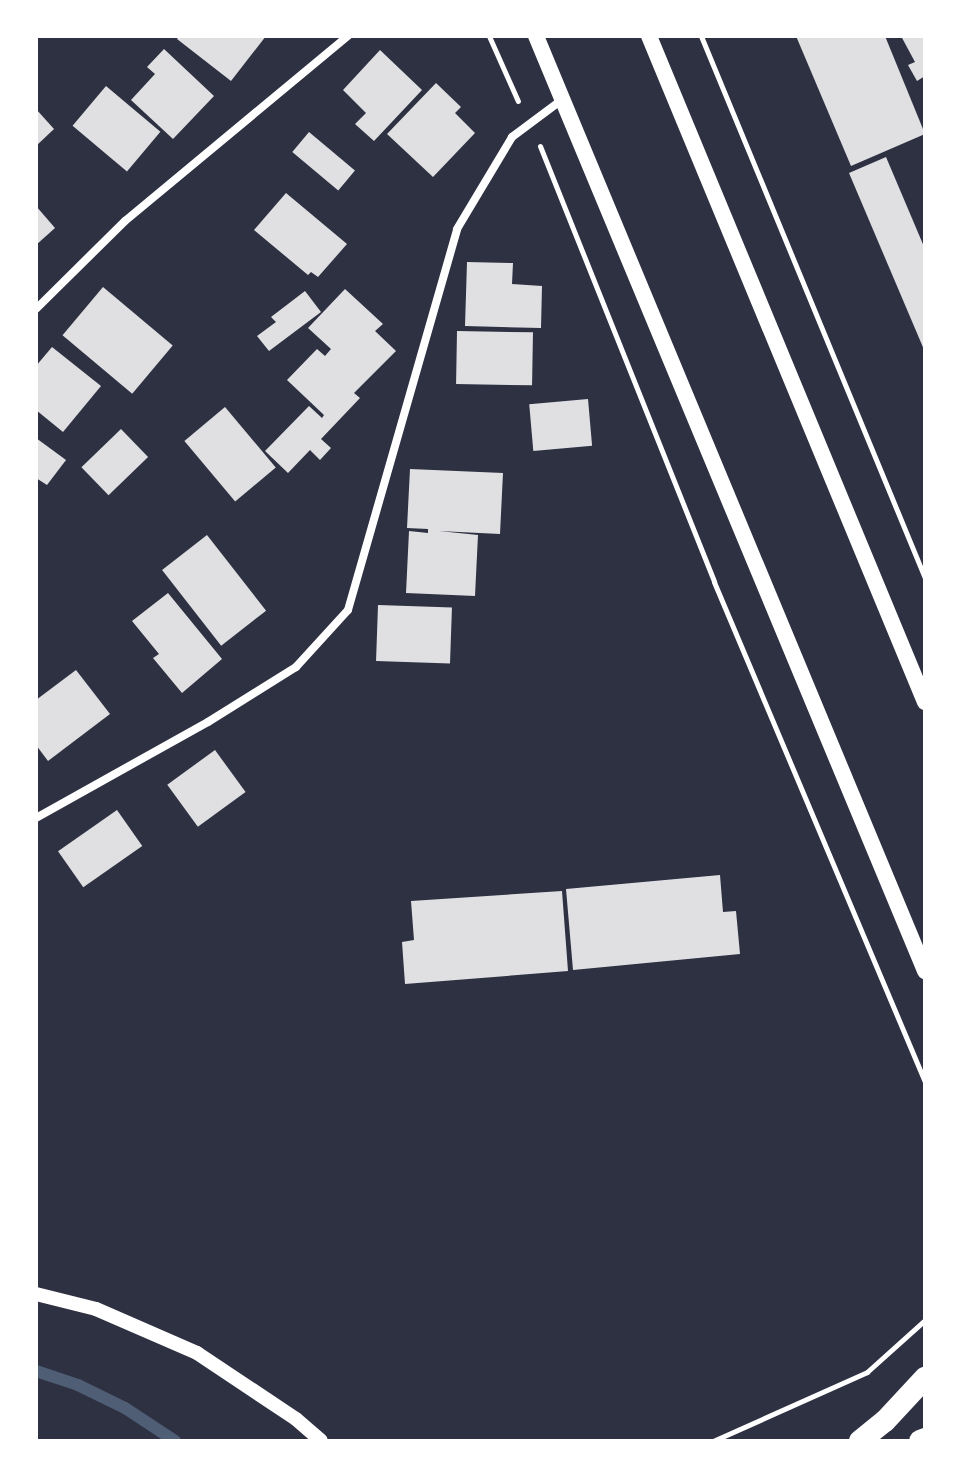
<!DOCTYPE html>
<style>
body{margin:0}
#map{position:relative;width:961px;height:1477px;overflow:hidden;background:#2d3142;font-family:Raleway,sans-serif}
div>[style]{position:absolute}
.stream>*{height:12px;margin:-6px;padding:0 6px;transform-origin:6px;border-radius:6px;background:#4f5d75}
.building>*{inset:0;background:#e0e0e3;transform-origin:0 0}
.path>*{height:5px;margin:-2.5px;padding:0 2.5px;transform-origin:2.5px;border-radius:2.5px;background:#fff}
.minor>*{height:8px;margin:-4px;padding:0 4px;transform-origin:4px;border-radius:4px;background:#fff}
.tertiary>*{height:14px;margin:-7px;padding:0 7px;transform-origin:7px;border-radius:7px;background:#fff}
.secondary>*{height:16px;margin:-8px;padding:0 8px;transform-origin:8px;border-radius:8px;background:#fff}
.trunk>*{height:22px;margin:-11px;padding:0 11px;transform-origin:11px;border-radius:11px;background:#fff}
span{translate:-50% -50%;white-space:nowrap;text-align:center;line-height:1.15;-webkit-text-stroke:6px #fff;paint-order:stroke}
.frame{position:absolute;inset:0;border:38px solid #fff;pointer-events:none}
</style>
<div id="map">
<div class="stream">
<i style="left:36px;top:1371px;width:44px;rotate:18.4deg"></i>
<i style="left:78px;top:1385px;width:52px;rotate:26.1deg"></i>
<i style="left:125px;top:1408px;width:60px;rotate:33.4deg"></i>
</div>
<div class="building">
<i style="clip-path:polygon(179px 36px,266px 36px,231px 81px,177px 39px)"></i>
<i style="clip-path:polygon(796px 36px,885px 36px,925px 134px,851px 166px)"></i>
<i style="clip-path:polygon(901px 36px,925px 36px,925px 76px,917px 81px,908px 65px,915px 62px)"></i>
<i style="clip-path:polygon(164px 49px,214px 96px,173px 139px,131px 100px,155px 74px,147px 67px)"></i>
<i style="clip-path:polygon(380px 50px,422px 90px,374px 141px,355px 124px,366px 113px,343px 90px)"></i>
<i style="clip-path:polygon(436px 83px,461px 107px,455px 113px,475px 133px,433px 177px,387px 134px)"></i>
<i style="left:106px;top:86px;width:71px;height:52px;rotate:40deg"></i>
<i style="clip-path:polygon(36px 109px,54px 129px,36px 146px)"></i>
<i style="left:309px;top:132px;width:60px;height:26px;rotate:40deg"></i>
<i style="clip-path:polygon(886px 157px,925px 249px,925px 352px,849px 173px)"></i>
<i style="clip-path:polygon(286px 193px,347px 244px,318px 277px,311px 272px,308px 275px,254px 230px)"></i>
<i style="clip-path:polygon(36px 206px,55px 228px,36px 245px)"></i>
<i style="clip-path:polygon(467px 262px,513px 263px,512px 284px,542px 286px,541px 328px,465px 326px)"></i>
<i style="left:103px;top:287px;width:91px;height:63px;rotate:40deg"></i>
<i style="clip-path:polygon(345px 289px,383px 324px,375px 331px,396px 351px,354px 393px,360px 398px,321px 439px,331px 448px,320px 460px,310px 450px,288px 473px,265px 451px,309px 406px,322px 418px,324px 415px,287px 380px,317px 349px,325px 356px,331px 349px,308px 328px)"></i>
<i style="clip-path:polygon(305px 291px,321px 312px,269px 351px,257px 336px,276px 322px,271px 317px)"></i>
<i style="left:457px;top:331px;width:76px;height:53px;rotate:1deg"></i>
<i style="clip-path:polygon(52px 347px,101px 386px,63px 432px,36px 410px,36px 366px)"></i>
<i style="left:588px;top:399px;width:47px;height:59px;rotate:85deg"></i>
<i style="left:225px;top:407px;width:79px;height:53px;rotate:50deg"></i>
<i style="left:121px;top:429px;width:39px;height:55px;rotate:46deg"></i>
<i style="clip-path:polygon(36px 438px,66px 460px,47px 485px,36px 478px)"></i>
<i style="clip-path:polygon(410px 469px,503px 473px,500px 534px,439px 531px,478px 535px,475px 596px,406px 593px,409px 531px,428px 533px,428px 529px,407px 528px)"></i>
<i style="left:207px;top:535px;width:96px;height:57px;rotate:52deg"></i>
<i style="clip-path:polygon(168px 593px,222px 659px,182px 693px,153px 658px,159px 654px,132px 621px)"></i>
<i style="left:378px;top:605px;width:74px;height:56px;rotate:2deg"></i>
<i style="clip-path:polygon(76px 670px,110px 714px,48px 761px,36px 745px,36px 700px)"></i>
<i style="left:215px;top:750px;width:52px;height:59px;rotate:54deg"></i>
<i style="left:117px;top:810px;width:44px;height:72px;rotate:55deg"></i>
<i style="clip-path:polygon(720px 875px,723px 912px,736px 911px,740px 954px,573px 970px,566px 889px)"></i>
<i style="clip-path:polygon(562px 891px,568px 971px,405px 984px,402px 942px,414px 940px,411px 901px)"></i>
</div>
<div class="path">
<i style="left:489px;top:36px;width:71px;rotate:66deg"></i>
<i style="left:701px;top:36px;width:586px;rotate:67.55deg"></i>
<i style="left:540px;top:146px;width:469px;rotate:68.2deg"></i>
<i style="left:714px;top:582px;width:543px;rotate:67.12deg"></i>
<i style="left:713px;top:1441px;width:169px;rotate:-24.1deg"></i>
<i style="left:867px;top:1372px;width:78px;rotate:-41.9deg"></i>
</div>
<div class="minor">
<i style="left:36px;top:309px;width:125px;rotate:-44.7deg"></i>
<i style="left:125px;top:221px;width:290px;rotate:-39.7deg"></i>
<i style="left:36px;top:818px;width:197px;rotate:-29.2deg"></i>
<i style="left:208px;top:722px;width:104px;rotate:-32deg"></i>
<i style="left:296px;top:667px;width:77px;rotate:-47.6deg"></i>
<i style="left:348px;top:610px;width:396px;rotate:-74deg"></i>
<i style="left:457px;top:229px;width:107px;rotate:-59.1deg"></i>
<i style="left:512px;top:137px;width:64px;rotate:-36.7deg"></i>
</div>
<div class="tertiary">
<i style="left:36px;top:1294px;width:62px;rotate:14deg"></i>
<i style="left:96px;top:1309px;width:110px;rotate:23.5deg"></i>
<i style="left:197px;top:1353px;width:119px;rotate:33.7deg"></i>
<i style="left:296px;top:1419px;width:33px;rotate:41deg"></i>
</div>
<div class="secondary">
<i style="left:536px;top:36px;width:1013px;rotate:67.41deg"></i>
<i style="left:649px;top:36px;width:721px;rotate:67.49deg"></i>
</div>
<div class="trunk">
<i style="left:860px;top:1441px;width:32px;rotate:-39deg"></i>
<i style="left:885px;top:1421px;width:59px;rotate:-47.1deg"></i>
<i style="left:920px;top:1441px;width:5px;rotate:-22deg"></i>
</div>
<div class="frame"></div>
</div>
